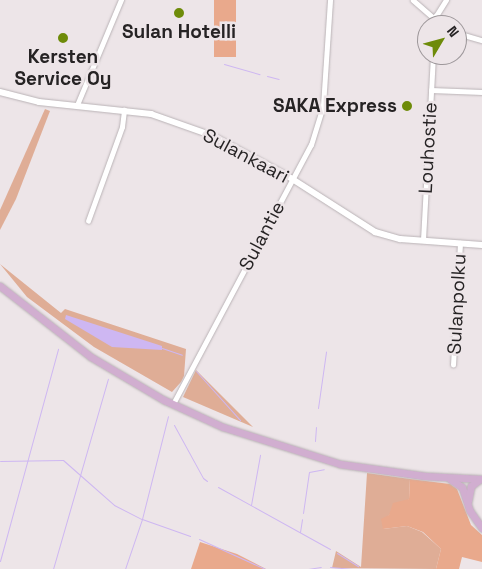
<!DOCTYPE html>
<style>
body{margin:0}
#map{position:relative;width:482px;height:569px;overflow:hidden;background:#ede5e8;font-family:"Space Grotesk",sans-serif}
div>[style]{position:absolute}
.green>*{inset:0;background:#dfad96}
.forest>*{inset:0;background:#e9a98c;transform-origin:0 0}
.water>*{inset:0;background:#ceb7f2}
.stream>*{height:1px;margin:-0.5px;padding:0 0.5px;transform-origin:0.5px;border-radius:0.5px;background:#ceb7f2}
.roads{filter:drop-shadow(0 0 1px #bab3b6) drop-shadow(0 0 1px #bab3b6)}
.street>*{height:4.5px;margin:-2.25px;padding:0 2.25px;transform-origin:2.25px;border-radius:2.25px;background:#fff}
.secondary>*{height:6px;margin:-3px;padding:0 3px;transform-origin:3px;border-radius:3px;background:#fff}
.primary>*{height:7px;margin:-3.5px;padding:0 3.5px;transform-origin:3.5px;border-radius:3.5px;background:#d1aed0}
.dots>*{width:14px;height:14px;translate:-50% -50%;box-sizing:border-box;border:2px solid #ede5e8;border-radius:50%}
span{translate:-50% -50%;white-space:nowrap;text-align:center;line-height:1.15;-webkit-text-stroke:5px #ede5e8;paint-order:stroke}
.poi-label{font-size:19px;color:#262324;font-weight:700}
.right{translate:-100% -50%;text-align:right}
.street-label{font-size:19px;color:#262324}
.north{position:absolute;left:417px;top:15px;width:50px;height:50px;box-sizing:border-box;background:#ede5e8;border:1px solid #9d979a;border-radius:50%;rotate:53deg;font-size:14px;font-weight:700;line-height:20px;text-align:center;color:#262324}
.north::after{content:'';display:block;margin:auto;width:18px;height:22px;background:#6e8b09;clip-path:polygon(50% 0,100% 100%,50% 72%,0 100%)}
</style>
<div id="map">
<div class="green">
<i style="clip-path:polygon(45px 109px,50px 111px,16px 199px,0 230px,0 210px)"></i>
<i style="clip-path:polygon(0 264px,61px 313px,65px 309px,186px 349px,184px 376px,181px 382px,172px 392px,94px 347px,27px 297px)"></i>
<i style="clip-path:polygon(196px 370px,253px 427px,183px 397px)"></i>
<i style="clip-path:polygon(367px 473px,410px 479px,409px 499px,389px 515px,383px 529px,407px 526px,422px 532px,441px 549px,436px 569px,332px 568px,336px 551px,361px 567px)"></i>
</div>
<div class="forest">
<i style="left:214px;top:0;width:22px;height:57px"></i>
<i style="clip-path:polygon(410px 479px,450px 484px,457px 489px,471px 525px,482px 535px,482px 562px,462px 557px,459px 569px,436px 569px,441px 549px,423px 532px,407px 526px,383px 529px,381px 519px,389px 515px,393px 503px,409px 499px)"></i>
<i style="clip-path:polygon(200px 542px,237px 554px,266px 569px,191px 569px)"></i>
</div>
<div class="water">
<i style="clip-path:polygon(66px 315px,162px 346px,162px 350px,112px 347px,65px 319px)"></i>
</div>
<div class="stream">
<i style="left:224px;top:64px;width:37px;rotate:16deg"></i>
<i style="left:267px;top:76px;width:12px;rotate:14deg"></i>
<i style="left:162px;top:348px;width:21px;rotate:19deg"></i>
<i style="left:196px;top:371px;width:66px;rotate:48.1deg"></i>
<i style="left:318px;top:408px;width:57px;rotate:-81.9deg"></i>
<i style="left:174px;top:425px;width:60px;rotate:61.3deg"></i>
<i style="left:203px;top:478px;width:5px;rotate:37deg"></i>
<i style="left:315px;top:441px;width:14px;rotate:-86deg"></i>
<i style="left:0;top:461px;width:63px;rotate:-0.9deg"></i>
<i style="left:63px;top:460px;width:68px;rotate:41.4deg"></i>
<i style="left:114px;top:505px;width:31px;rotate:27deg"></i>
<i style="left:142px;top:519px;width:51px;rotate:19.5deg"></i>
<i style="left:218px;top:487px;width:128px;rotate:29deg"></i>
<i style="left:251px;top:505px;width:51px;rotate:-79.8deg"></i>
<i style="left:303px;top:513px;width:41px;rotate:-81.7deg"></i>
<i style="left:309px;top:472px;width:15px;rotate:-11deg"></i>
<i style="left:300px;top:532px;width:13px;rotate:-81deg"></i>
<i style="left:199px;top:539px;width:72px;rotate:24.4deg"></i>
<i style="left:337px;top:553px;width:25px;rotate:32deg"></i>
<i style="left:0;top:561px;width:220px;rotate:-74.7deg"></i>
<i style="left:330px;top:567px;width:23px;rotate:5deg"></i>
<i style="left:53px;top:569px;width:198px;rotate:-73.9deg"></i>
<i style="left:125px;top:569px;width:53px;rotate:-71.2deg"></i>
<i style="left:142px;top:519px;width:106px;rotate:-75.8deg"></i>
<i style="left:308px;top:569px;width:13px;rotate:-9deg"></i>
</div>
<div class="roads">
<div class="street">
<i style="left:413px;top:0;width:38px;rotate:41deg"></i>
<i style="left:435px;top:25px;width:9px;rotate:-84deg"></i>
<i style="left:436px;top:16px;width:19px;rotate:-58deg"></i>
<i style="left:457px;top:33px;width:26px;rotate:16deg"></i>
<i style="left:431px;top:90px;width:51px;rotate:2.2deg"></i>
<i style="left:77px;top:105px;width:114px;rotate:-67.3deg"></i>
<i style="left:88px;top:221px;width:100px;rotate:-70.1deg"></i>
<i style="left:122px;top:127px;width:17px;rotate:-83deg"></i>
<i style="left:423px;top:240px;width:185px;rotate:-86.9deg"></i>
<i style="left:453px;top:365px;width:122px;rotate:-86.7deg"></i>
<i style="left:173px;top:404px;width:293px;rotate:-62deg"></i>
<i style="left:311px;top:145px;width:41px;rotate:-72.9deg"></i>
<i style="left:323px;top:106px;width:106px;rotate:-86.2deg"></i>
</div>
<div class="secondary">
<i style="left:0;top:92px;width:40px;rotate:14.4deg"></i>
<i style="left:39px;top:102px;width:113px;rotate:6.1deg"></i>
<i style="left:151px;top:114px;width:66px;rotate:19.5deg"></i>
<i style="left:213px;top:136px;width:83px;rotate:28.1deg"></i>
<i style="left:286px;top:175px;width:106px;rotate:32.6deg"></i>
<i style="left:375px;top:232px;width:26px;rotate:16deg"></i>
<i style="left:400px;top:239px;width:82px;rotate:4.2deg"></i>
</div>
<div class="primary">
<i style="left:0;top:286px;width:115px;rotate:38deg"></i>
<i style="left:91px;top:357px;width:85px;rotate:30.5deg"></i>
<i style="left:164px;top:400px;width:65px;rotate:24.6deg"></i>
<i style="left:223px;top:427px;width:123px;rotate:17.5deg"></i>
<i style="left:340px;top:464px;width:86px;rotate:8deg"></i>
<i style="left:425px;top:476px;width:57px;rotate:3deg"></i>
<i style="left:450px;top:479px;width:14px;rotate:34deg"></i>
<i style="left:462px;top:487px;width:25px;rotate:72deg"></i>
<i style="left:470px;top:511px;width:21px;rotate:55deg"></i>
<i style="left:468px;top:501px;width:15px;rotate:-79deg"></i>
<i style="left:471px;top:486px;width:11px;rotate:-38deg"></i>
</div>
</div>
<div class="dots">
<i style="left:179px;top:13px;background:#6e8b09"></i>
<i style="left:63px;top:38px;background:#6e8b09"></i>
<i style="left:407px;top:106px;background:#6e8b09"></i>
</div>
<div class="poi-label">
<span style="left:179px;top:32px">Sulan Hotelli</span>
<span style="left:63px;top:68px">Kersten<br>Service Oy</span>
<span class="right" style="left:397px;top:106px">SAKA Express</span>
</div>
<div class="street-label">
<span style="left:428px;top:148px;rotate:-87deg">Louhostie</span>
<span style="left:246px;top:156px;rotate:28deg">Sulankaari</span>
<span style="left:262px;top:236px;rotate:-62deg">Sulantie</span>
<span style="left:457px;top:304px;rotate:-87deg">Sulanpolku</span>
</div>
<div class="north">N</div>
</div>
